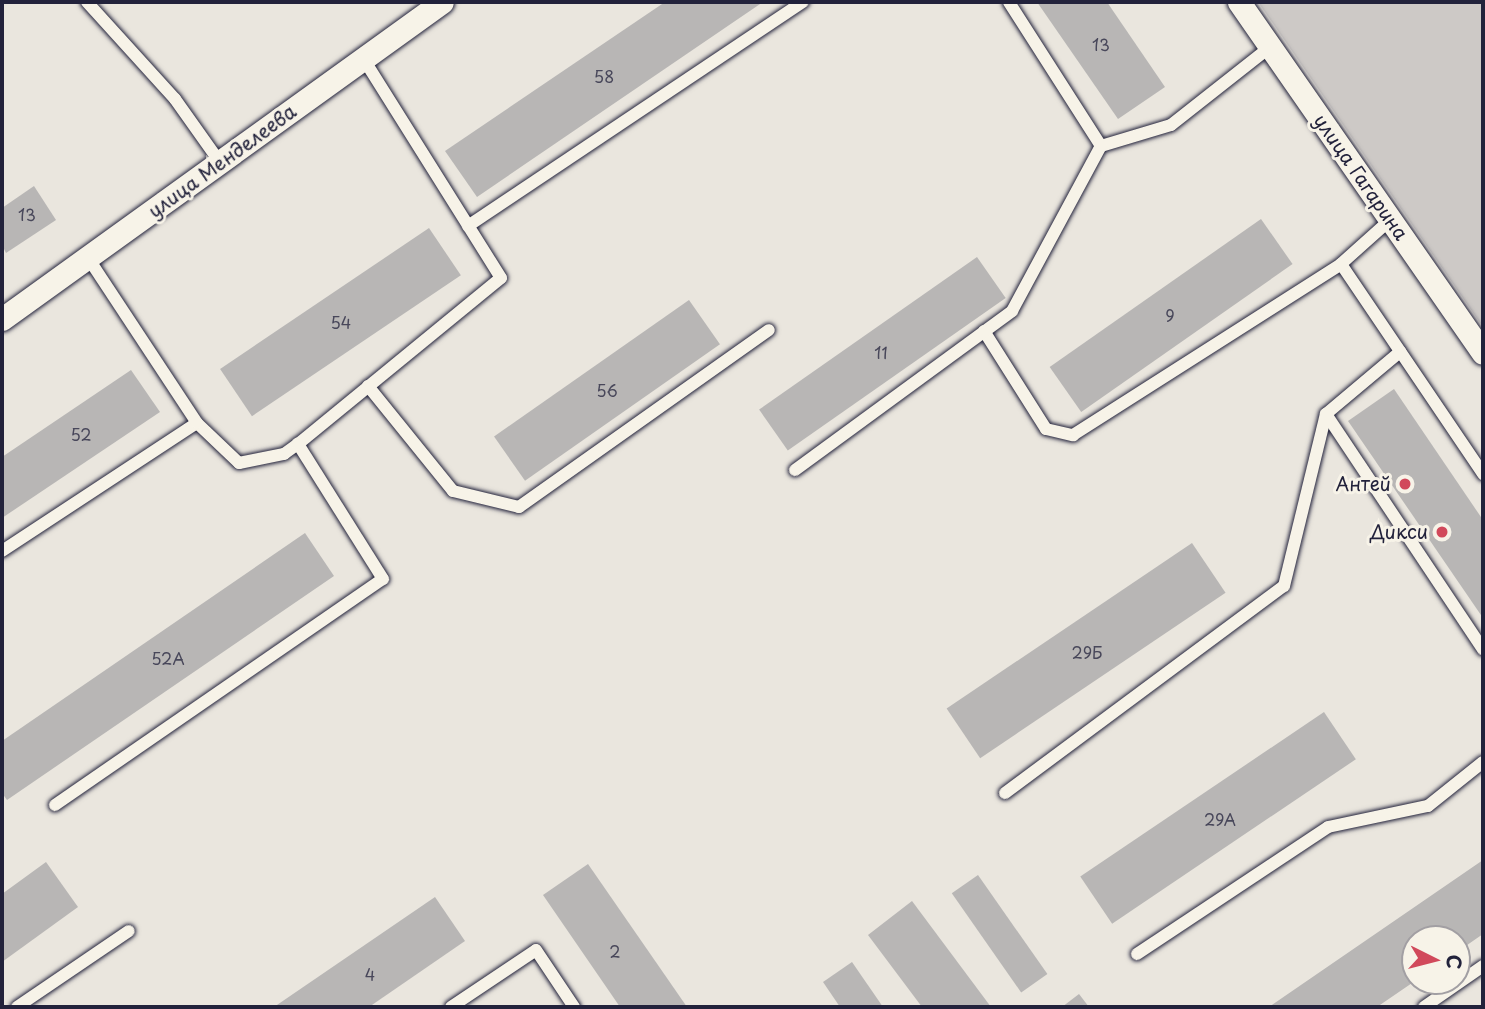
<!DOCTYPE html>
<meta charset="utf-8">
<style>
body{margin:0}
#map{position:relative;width:1485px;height:1009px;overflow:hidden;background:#eae6de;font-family:"Playpen Sans",sans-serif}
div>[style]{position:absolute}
.green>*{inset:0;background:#cdc9c6}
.building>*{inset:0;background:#b8b6b5;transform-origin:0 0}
.roads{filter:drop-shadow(0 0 2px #22223b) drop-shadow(0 0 2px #22223b)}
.lane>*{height:12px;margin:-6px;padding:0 6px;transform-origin:6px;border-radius:6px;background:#f7f3e8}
.street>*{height:23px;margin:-11.5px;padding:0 11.5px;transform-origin:11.5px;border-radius:11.5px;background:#f7f3e8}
.dots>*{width:19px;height:19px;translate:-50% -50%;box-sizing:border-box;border:4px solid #f7f3e8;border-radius:50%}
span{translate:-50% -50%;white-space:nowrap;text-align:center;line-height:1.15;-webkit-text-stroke:6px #f7f3e8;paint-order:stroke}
.number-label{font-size:16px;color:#48475a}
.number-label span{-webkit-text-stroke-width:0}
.street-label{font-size:19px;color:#22223b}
.poi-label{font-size:19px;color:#22223b}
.right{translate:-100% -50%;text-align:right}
.frame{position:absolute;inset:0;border:4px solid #22223b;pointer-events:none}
.north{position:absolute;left:1401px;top:925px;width:70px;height:70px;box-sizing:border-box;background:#f7f3e8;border:2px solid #a29fa3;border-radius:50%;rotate:96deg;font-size:19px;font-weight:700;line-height:28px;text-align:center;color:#22223b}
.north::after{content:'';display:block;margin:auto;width:24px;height:32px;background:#d1495b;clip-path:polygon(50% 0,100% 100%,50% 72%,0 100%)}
</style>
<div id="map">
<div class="green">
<i style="clip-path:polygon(1258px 2px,1483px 2px,1483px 327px)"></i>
</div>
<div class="building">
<i style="clip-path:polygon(665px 2px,763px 2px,477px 197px,445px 151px)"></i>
<i style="clip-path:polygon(1037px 2px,1107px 2px,1165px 87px,1118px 119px)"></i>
<i style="clip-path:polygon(34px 186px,56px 220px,6px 253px,2px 245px,2px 208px)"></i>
<i style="left:1261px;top:219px;width:55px;height:258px;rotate:55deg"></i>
<i style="left:429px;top:228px;width:57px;height:252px;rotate:56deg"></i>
<i style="left:977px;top:257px;width:50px;height:266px;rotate:55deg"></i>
<i style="left:689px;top:300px;width:54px;height:238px;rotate:55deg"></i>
<i style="clip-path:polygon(131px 370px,160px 412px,2px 518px,2px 457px)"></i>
<i style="clip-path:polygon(1394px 389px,1483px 520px,1483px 618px,1348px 421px)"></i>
<i style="clip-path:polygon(305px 533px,334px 576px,7px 800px,2px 793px,2px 741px)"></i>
<i style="left:1192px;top:543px;width:60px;height:296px;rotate:56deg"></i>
<i style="left:1324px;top:712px;width:57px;height:294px;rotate:56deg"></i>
<i style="clip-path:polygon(1483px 860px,1483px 934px,1457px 952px,1457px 939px,1415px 939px,1415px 981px,1377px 1007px,1269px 1007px)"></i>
<i style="clip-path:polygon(46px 862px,78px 907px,2px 962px,2px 894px)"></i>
<i style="clip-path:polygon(588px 864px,687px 1007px,620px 1007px,543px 895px)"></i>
<i style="left:978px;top:875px;width:121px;height:32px;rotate:55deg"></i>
<i style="clip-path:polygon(435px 897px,465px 941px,369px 1007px,274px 1007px)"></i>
<i style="clip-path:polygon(912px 901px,991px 1007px,922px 1007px,868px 935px)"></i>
<i style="clip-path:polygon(852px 962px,883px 1007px,840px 1007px,823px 982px)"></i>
<i style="clip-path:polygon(1079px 994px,1089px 1007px,1062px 1007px)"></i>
</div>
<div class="roads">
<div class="lane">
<i style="left:87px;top:2px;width:131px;rotate:47.8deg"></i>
<i style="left:175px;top:99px;width:76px;rotate:54.6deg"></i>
<i style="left:1101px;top:146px;width:73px;rotate:-16.7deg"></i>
<i style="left:1171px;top:125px;width:126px;rotate:-38.2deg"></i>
<i style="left:1390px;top:220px;width:66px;rotate:138.1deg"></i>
<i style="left:1341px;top:264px;width:254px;rotate:55.9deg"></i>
<i style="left:468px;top:226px;width:403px;rotate:-33.8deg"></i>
<i style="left:984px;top:331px;width:116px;rotate:57.7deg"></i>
<i style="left:1046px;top:429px;width:28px;rotate:13deg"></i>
<i style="left:1073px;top:435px;width:318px;rotate:-32.5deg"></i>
<i style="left:368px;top:386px;width:135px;rotate:51deg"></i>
<i style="left:453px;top:491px;width:68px;rotate:13.6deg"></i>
<i style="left:519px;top:507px;width:306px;rotate:-35.3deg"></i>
<i style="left:1326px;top:414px;width:283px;rotate:56.3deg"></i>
<i style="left:197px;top:423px;width:58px;rotate:43.6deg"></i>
<i style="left:239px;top:463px;width:46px;rotate:-11.3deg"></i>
<i style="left:284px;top:454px;width:17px;rotate:-36deg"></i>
<i style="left:795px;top:470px;width:269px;rotate:-36.2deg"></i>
<i style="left:1012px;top:311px;width:187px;rotate:-61.7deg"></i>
<i style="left:1101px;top:146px;width:171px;rotate:-122.6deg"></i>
<i style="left:2px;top:551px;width:233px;rotate:-33.3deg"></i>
<i style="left:197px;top:423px;width:198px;rotate:-123.4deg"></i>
<i style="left:1005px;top:793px;width:347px;rotate:-36.6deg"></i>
<i style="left:1284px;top:586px;width:177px;rotate:-76.3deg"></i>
<i style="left:1326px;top:414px;width:97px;rotate:-40deg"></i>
<i style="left:55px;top:805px;width:398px;rotate:-34.6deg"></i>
<i style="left:383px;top:579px;width:160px;rotate:-122.2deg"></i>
<i style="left:298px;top:444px;width:262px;rotate:-39.3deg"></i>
<i style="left:501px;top:278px;width:257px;rotate:-122.1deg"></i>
<i style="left:1137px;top:954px;width:229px;rotate:-33.6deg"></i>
<i style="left:1328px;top:827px;width:102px;rotate:-11.9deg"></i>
<i style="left:1428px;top:806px;width:70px;rotate:-38.7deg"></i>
<i style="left:17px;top:1007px;width:135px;rotate:-34.2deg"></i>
<i style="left:451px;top:1007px;width:102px;rotate:-33.8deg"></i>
<i style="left:536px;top:950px;width:69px;rotate:56.3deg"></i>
<i style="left:1424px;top:1007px;width:72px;rotate:-34.8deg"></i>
</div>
<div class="street">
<i style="left:1239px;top:2px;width:427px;rotate:55.2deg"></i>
<i style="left:2px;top:319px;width:542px;rotate:-35.77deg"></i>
</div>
</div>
<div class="dots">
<i style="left:1405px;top:484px;background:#d1495b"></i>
<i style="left:1442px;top:532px;background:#d1495b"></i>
</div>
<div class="number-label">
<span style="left:1101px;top:44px">13</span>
<span style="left:604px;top:76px">58</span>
<span style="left:27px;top:214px">13</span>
<span style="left:1170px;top:315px">9</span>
<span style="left:341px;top:322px">54</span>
<span style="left:881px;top:352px">11</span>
<span style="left:607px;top:390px">56</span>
<span style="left:81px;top:434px">52</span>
<span style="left:1087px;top:652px">29Б</span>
<span style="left:168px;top:658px">52А</span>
<span style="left:1220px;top:819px">29А</span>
<span style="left:615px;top:951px">2</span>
<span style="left:370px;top:974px">4</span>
</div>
<div class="street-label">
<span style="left:222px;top:161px;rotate:-36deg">улица Менделеева</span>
<span style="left:1361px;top:177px;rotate:55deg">улица Гагарина</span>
</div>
<div class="poi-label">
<span class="right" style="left:1391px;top:484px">Антей</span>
<span class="right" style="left:1428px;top:532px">Дикси</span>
</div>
<div class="frame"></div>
<div class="north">С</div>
</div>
